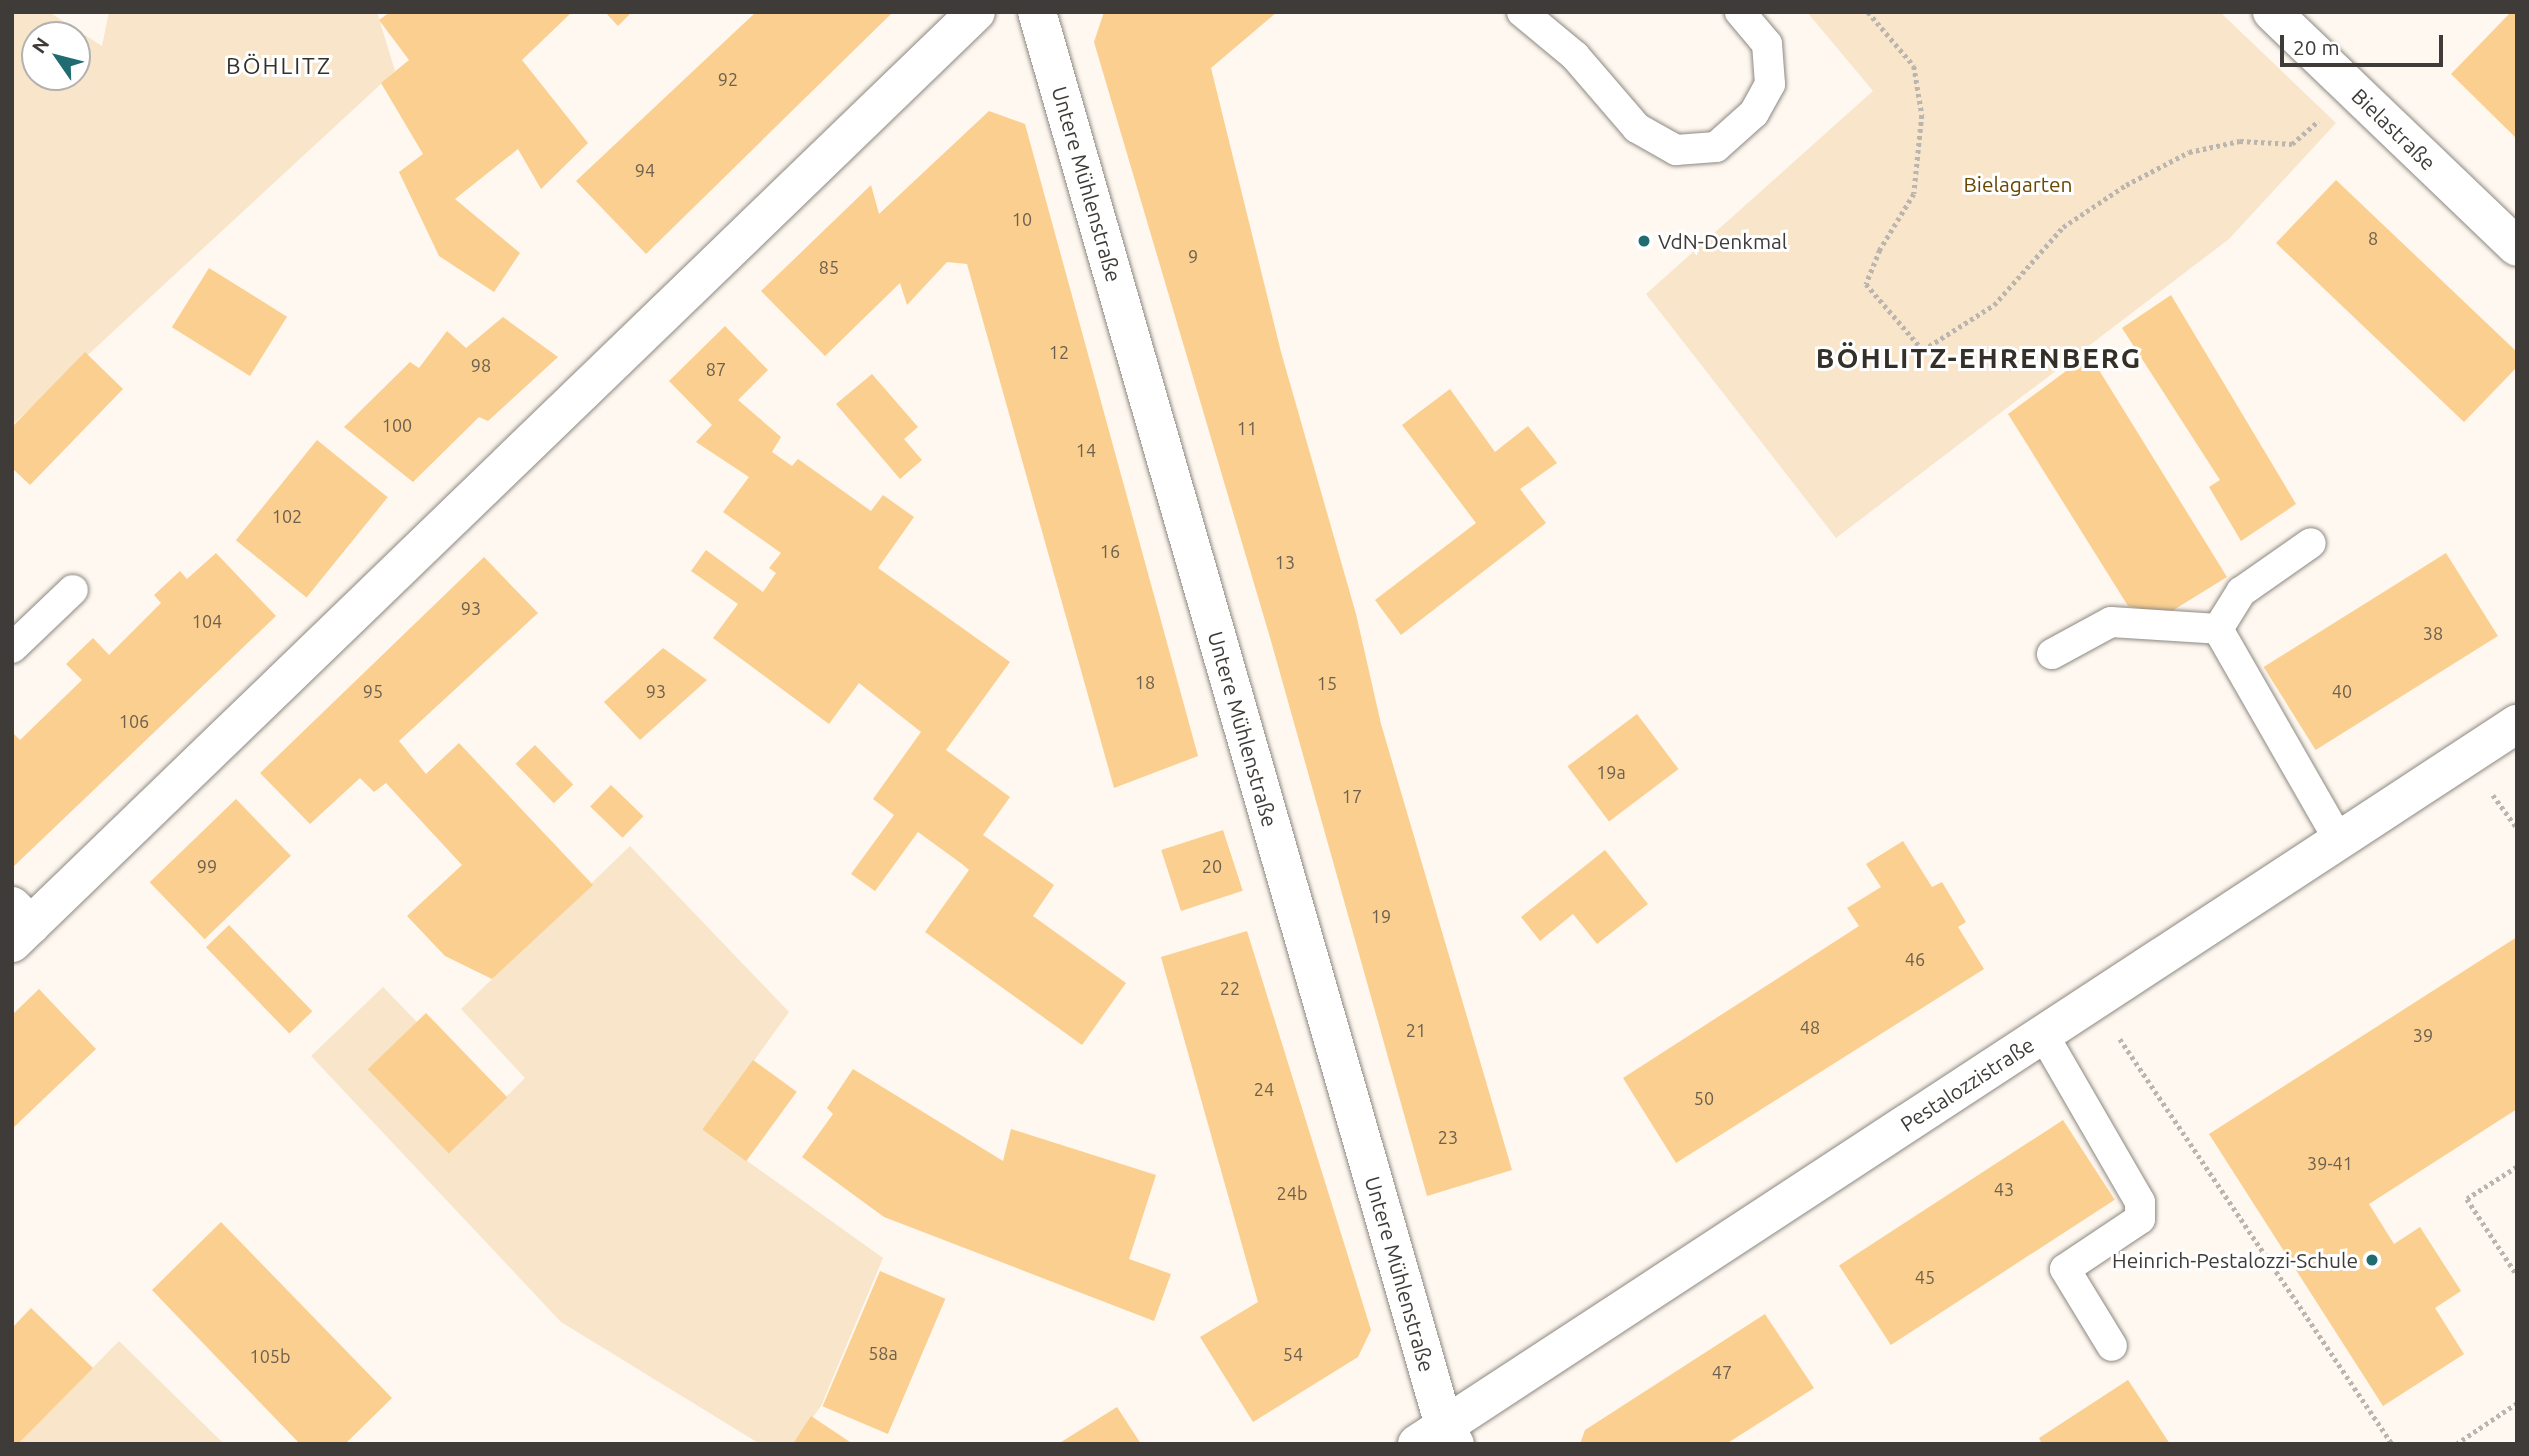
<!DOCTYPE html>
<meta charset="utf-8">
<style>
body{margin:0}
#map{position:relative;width:2529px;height:1456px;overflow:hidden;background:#fef8f0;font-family:Ubuntu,sans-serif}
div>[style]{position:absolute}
.green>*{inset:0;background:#f8e5ca}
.building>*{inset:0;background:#facf8f;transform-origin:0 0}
.path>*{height:4.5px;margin-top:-2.25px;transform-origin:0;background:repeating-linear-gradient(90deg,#bab5af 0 3.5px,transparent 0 7px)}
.roads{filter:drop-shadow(0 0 2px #8d8881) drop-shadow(0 0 2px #8d8881)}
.lane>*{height:30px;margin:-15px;padding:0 15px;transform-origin:15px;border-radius:15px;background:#fff}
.street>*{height:38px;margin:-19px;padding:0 19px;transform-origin:19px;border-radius:19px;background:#fff}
.secondary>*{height:38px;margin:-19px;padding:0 19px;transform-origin:19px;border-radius:19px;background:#fff}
.dots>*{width:19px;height:19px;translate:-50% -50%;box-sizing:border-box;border:4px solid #fff;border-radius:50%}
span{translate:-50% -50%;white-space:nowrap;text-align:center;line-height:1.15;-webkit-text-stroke:6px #fff;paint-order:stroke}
.number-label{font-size:18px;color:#6d604e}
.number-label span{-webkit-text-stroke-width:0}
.street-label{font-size:21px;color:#3e3b38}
.park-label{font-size:21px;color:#694700}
.poi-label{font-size:21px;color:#3e3b38}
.left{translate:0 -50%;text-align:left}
.right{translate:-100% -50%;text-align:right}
.neighbourhood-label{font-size:23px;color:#343029;letter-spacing:2px}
.district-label{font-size:28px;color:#343029;font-weight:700;letter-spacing:2px}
.frame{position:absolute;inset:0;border:14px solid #3e3b38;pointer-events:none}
.north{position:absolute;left:21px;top:21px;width:70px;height:70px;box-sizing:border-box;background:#fff;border:2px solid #b2b1af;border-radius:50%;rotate:305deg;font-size:19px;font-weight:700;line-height:28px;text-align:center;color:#3e3b38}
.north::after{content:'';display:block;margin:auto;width:24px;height:32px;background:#206c71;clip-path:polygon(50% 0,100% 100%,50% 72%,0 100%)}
.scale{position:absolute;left:2280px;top:35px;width:163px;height:32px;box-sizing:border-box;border:4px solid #3e3b38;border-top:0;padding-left:9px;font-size:21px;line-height:24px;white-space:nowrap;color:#3e3b38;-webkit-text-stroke:5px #fff;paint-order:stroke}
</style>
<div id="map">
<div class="green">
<i style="clip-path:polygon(evenodd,12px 12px,49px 12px,102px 46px,109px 12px,377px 12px,395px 71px,12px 425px,12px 12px,35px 35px,77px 35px,77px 77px,35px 77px,35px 35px)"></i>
<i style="clip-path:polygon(1807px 12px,2220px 12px,2336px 123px,2229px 239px,1836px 538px,1646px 294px,1873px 91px)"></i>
<i style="clip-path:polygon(630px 846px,789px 1012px,704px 1130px,883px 1258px,821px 1406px,793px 1444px,760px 1444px,561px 1322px,311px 1056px,383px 987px,417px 1022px,369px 1069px,450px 1153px,525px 1078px,461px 1009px)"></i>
<i style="clip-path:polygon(119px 1341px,224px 1444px,18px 1444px)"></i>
</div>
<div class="building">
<i style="clip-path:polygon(390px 12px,572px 12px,522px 60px,588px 143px,541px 189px,518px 149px,455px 199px,520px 253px,494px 292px,439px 256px,399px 172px,423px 154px,381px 83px,409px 60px,379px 20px)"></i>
<i style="clip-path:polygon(605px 12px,632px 12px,618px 26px)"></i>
<i style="clip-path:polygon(756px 12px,893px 12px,646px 254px,576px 181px)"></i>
<i style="clip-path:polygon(1104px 12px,1277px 12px,1211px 68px,1281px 352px,1356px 614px,1381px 724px,1512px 1170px,1427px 1196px,1271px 641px,1094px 42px)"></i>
<i style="clip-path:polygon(2511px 12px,2517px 12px,2517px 139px,2451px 74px)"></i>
<i style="clip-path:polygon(989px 111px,1025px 124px,1198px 756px,1114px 788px,967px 264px,947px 262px,907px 305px,900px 283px,825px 356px,761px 291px,871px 185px,879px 214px)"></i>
<i style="clip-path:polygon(2336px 180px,2517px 352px,2517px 367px,2464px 422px,2276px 243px)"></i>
<i style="left:209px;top:268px;width:92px;height:70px;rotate:32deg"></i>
<i style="clip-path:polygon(2171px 295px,2296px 504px,2241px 541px,2209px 487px,2220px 480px,2122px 328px)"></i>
<i style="clip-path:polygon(503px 317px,558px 357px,488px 421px,479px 417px,413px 482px,344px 427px,410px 362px,419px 368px,447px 331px,466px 348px)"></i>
<i style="clip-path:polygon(725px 326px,768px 370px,738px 400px,781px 437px,772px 452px,792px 466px,798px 459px,871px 511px,883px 495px,914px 517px,878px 568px,1010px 662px,946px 750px,1010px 797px,983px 835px,1054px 885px,1033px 916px,1126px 983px,1082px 1045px,925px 932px,969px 870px,962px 864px,918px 832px,875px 891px,851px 874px,894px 815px,873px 799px,921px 732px,859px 683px,829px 724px,713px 638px,738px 604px,691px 571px,706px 550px,763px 592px,776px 573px,769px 568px,781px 553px,723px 512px,749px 477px,696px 442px,712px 425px,669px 381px)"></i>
<i style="clip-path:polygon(85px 352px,123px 389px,30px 485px,12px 468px,12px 427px)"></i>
<i style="clip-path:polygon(2089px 354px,2227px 577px,2167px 614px,2128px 606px,2008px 414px)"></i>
<i style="clip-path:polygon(872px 374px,918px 427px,904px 439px,922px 460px,900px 479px,836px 404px)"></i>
<i style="clip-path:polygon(1450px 389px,1495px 452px,1528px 426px,1557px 463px,1520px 489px,1546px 523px,1401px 635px,1375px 600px,1476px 523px,1402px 425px)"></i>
<i style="left:317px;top:440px;width:91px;height:129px;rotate:39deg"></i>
<i style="clip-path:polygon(216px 553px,276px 616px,12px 868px,12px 732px,20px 740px,82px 680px,66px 664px,93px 638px,109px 655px,161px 603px,154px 595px,180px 571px,187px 579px)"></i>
<i style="left:2446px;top:553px;width:98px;height:215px;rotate:58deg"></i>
<i style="clip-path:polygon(484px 557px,538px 613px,399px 741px,426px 774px,459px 743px,593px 885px,492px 979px,445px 956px,407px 916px,462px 865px,386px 783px,374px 792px,360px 778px,310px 824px,260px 773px)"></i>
<i style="clip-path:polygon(663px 648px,707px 680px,640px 740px,604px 702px)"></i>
<i style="left:1637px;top:714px;width:69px;height:87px;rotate:53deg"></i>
<i style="left:535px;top:745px;width:55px;height:27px;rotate:46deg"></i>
<i style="left:611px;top:785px;width:45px;height:30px;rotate:44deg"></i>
<i style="left:236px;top:799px;width:79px;height:120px;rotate:46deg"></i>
<i style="left:1223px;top:830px;width:64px;height:65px;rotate:72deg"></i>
<i style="clip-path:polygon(1903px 841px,1932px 887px,1942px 882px,1966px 922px,1958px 927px,1984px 969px,1676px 1163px,1623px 1078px,1859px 926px,1847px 908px,1881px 887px,1866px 864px)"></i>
<i style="clip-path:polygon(1605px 850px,1648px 904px,1597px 944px,1573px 914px,1540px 941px,1521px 917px)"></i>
<i style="left:229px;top:925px;width:120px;height:32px;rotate:46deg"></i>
<i style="clip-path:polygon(1247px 931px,1371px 1330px,1358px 1357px,1253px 1422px,1200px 1337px,1258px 1302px,1161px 957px)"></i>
<i style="clip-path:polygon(2517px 937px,2517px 1109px,2369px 1204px,2394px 1244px,2420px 1227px,2461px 1291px,2435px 1308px,2464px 1354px,2383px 1406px,2209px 1134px)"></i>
<i style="clip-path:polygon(39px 989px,96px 1049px,12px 1129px,12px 1015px)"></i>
<i style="left:426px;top:1013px;width:117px;height:81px;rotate:46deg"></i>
<i style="left:753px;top:1060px;width:54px;height:86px;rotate:36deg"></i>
<i style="clip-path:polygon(853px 1069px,1003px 1161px,1011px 1129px,1156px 1175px,1129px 1259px,1171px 1274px,1154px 1321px,884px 1217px,802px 1157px,833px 1114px,827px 1108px)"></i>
<i style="left:2063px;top:1120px;width:95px;height:267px;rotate:57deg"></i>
<i style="clip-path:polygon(221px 1222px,392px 1398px,345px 1444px,300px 1444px,152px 1290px)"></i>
<i style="left:880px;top:1271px;width:71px;height:147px;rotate:23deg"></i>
<i style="clip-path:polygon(31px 1308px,93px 1368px,18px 1444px,12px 1444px,12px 1328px)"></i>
<i style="clip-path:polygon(1765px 1314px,1814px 1388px,1726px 1444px,1580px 1444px,1585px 1430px)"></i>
<i style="clip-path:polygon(2128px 1380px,2170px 1444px,2042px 1444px,2039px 1438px)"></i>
<i style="clip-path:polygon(1117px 1407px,1141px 1444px,1058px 1444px)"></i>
<i style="clip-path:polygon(811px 1416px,853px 1444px,793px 1444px)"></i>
</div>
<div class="path">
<i style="left:1868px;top:12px;width:71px;rotate:49.6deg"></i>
<i style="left:1914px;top:66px;width:50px;rotate:80.7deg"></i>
<i style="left:1922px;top:115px;width:79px;rotate:95.8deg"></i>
<i style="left:1914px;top:194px;width:66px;rotate:121.3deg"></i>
<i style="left:1880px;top:250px;width:37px;rotate:112deg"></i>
<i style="left:1866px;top:284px;width:87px;rotate:49.2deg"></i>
<i style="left:1923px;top:350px;width:84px;rotate:-32.4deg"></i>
<i style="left:1994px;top:305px;width:104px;rotate:-48.5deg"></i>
<i style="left:2063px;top:227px;width:76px;rotate:-33.7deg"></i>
<i style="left:2126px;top:185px;width:71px;rotate:-27.6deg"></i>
<i style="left:2189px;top:152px;width:52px;rotate:-12.2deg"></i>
<i style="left:2240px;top:141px;width:52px;rotate:3.3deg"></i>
<i style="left:2292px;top:144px;width:35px;rotate:-41deg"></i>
<i style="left:2493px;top:795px;width:41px;rotate:54deg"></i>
<i style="left:2120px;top:1039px;width:488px;rotate:56.1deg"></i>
<i style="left:2517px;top:1167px;width:59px;rotate:147.4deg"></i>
<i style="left:2467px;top:1199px;width:91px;rotate:56.7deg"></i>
<i style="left:2456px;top:1444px;width:73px;rotate:-33.9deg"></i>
</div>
<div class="roads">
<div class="lane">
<i style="left:1522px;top:12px;width:69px;rotate:39.7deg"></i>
<i style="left:1575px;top:56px;width:95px;rotate:49.3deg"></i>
<i style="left:1637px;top:128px;width:45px;rotate:29.4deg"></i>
<i style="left:1676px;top:150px;width:40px;rotate:-4.3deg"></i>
<i style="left:1716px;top:147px;width:51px;rotate:-41.8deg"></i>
<i style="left:1754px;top:113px;width:33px;rotate:-61deg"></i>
<i style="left:1770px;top:84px;width:40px;rotate:-94.3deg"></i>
<i style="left:1767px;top:44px;width:42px;rotate:-130.2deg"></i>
<i style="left:2218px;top:629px;width:44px;rotate:-58.1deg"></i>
<i style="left:2241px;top:592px;width:85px;rotate:-35deg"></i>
<i style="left:12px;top:648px;width:84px;rotate:-43.6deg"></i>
<i style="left:2052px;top:654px;width:67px;rotate:-28.5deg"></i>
<i style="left:2111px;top:622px;width:107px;rotate:3.7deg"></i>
<i style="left:2218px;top:629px;width:243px;rotate:60.2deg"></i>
<i style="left:2043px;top:1034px;width:194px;rotate:60deg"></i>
<i style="left:2140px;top:1202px;width:17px;rotate:90deg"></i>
<i style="left:2140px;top:1219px;width:90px;rotate:146.3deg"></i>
<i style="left:2065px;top:1269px;width:90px;rotate:58.6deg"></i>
</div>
<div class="street">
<i style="left:1037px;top:12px;width:1471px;rotate:73.94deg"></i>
<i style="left:1444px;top:1426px;width:21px;rotate:59deg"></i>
<i style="left:2272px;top:12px;width:339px;rotate:43.8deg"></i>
<i style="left:12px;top:906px;width:27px;rotate:45deg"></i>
<i style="left:1417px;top:1444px;width:1315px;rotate:-33.21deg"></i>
</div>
<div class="secondary">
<i style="left:12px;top:943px;width:1340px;rotate:-44deg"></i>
</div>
</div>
<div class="dots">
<i style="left:1644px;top:241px;background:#206c71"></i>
<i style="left:2372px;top:1260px;background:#206c71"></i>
</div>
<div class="number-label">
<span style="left:728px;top:79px">92</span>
<span style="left:645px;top:170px">94</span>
<span style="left:1022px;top:219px">10</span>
<span style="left:2373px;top:238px">8</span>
<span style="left:1193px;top:256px">9</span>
<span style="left:829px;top:267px">85</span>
<span style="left:1059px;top:352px">12</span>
<span style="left:481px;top:365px">98</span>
<span style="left:716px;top:369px">87</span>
<span style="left:397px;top:425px">100</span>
<span style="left:1247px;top:428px">11</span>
<span style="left:1086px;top:450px">14</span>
<span style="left:287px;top:516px">102</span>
<span style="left:1110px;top:551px">16</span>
<span style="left:1285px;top:562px">13</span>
<span style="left:471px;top:608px">93</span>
<span style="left:207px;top:621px">104</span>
<span style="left:2433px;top:633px">38</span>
<span style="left:1145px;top:682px">18</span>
<span style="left:1327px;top:683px">15</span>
<span style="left:373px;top:691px">95</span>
<span style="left:656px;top:691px">93</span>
<span style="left:2342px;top:691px">40</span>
<span style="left:134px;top:721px">106</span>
<span style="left:1611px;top:772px">19a</span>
<span style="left:1352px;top:796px">17</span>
<span style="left:207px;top:866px">99</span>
<span style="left:1212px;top:866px">20</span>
<span style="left:1381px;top:916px">19</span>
<span style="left:1915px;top:959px">46</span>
<span style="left:1230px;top:988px">22</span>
<span style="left:1810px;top:1027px">48</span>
<span style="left:1416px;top:1030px">21</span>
<span style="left:2423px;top:1035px">39</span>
<span style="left:1264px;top:1089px">24</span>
<span style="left:1704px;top:1098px">50</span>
<span style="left:1448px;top:1137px">23</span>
<span style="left:2330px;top:1163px">39-41</span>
<span style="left:2004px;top:1189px">43</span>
<span style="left:1292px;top:1193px">24b</span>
<span style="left:1925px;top:1277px">45</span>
<span style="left:883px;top:1353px">58a</span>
<span style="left:1293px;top:1354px">54</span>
<span style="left:270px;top:1356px">105b</span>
<span style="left:1722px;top:1372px">47</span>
</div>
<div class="street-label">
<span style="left:2394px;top:129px;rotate:44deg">Bielastraße</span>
<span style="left:1087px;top:184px;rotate:74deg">Untere Mühlenstraße</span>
<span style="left:1243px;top:729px;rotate:74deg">Untere Mühlenstraße</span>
<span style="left:1967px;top:1084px;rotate:-33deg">Pestalozzistraße</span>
<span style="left:1400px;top:1274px;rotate:74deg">Untere Mühlenstraße</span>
</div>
<div class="park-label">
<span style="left:2018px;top:184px">Bielagarten</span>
</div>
<div class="poi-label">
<span class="left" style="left:1658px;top:241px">VdN-Denkmal</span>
<span class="right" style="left:2358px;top:1260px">Heinrich-Pestalozzi-Schule</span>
</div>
<div class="neighbourhood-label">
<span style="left:279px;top:66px">BÖHLITZ</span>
</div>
<div class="district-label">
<span style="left:1979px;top:358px">BÖHLITZ-EHRENBERG</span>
</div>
<div class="frame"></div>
<div class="north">N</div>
<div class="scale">20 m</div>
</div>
